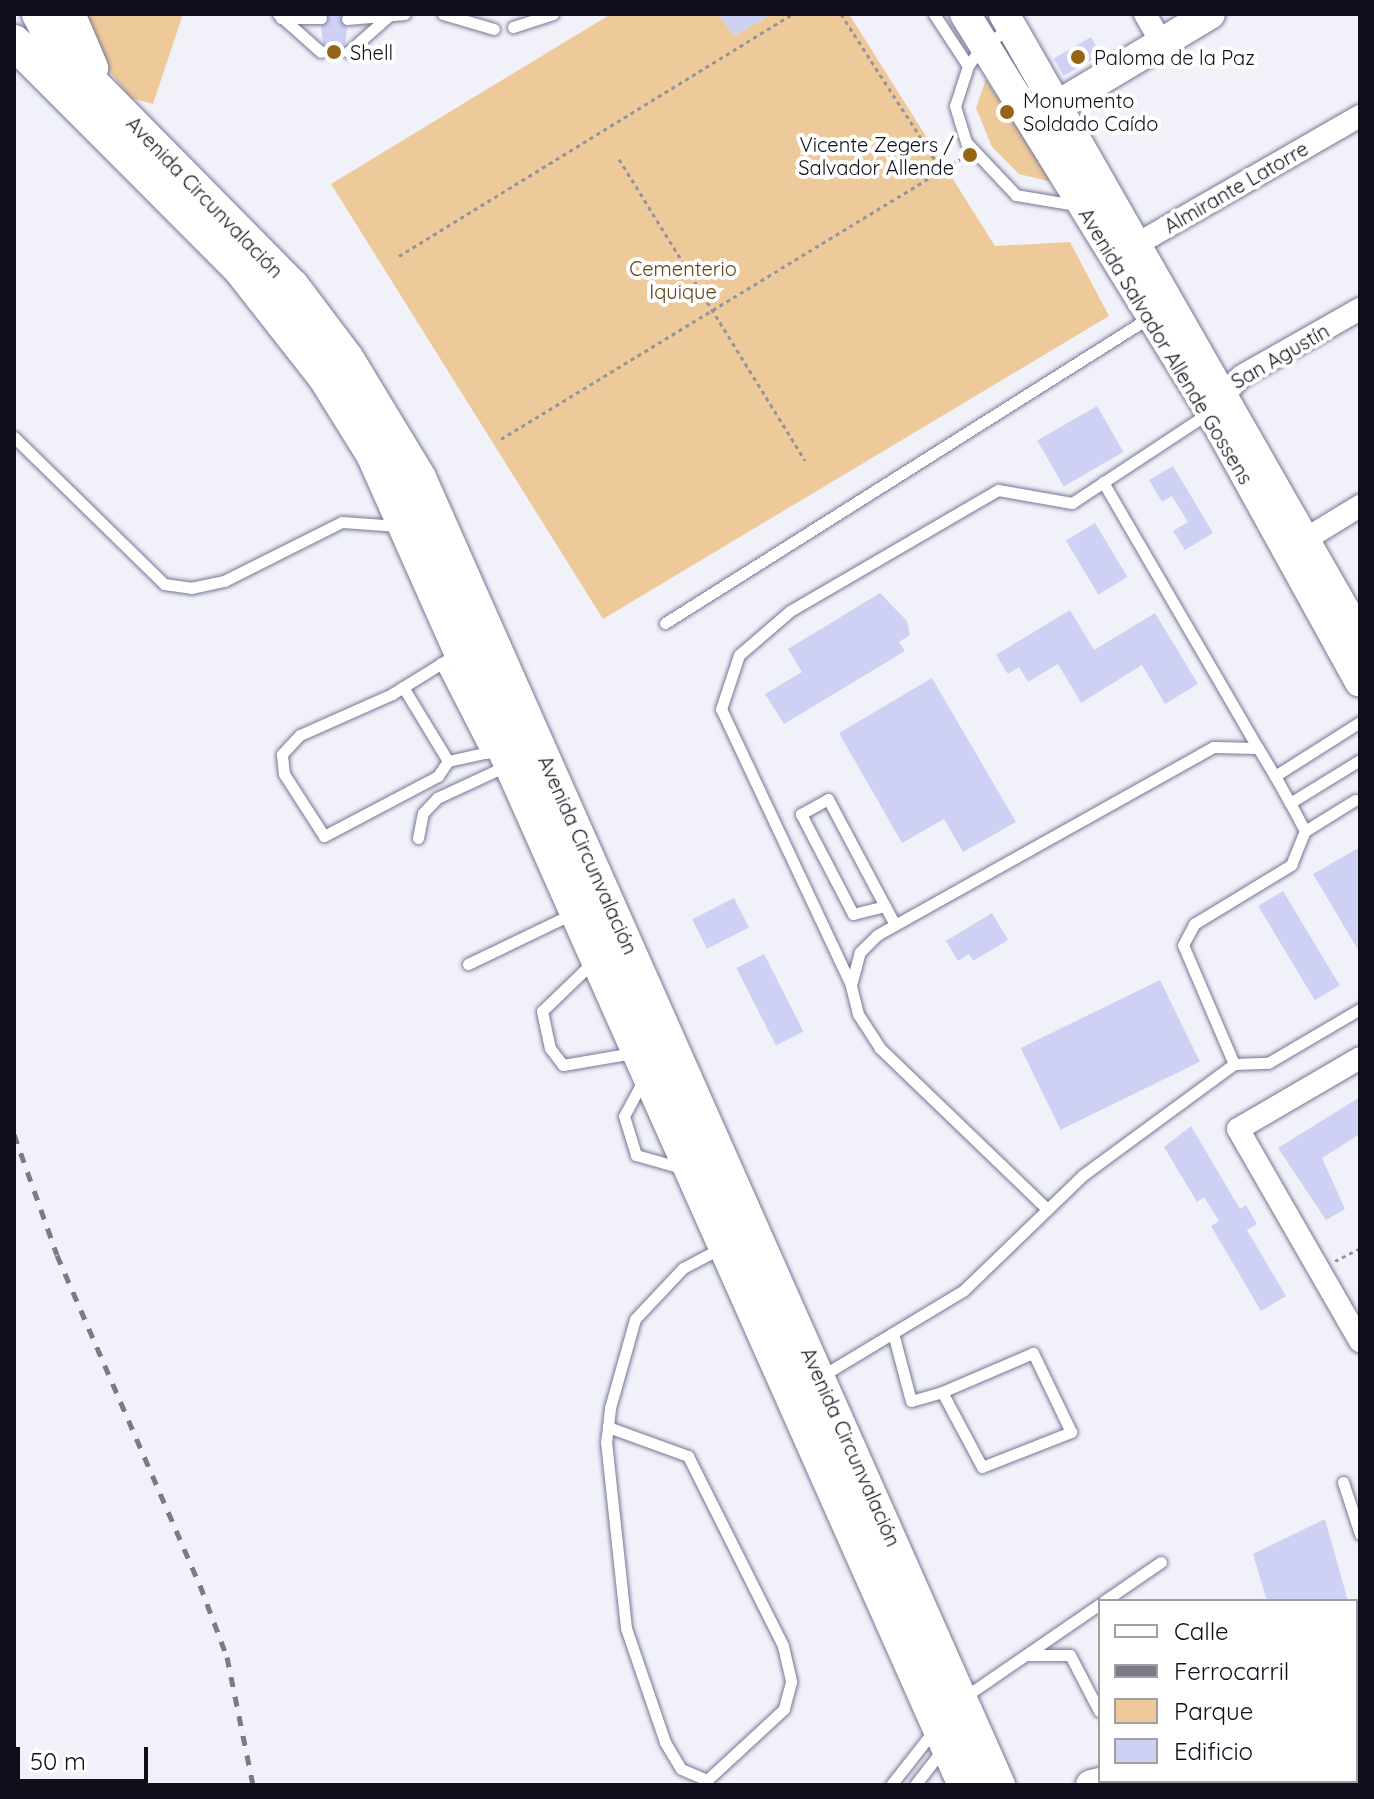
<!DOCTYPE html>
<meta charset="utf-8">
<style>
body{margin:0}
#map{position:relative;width:1374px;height:1799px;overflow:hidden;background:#f1f2f9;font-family:Quicksand,sans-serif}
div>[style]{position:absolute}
.green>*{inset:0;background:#eeca9a}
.building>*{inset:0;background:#cfd1f4;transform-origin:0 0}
.path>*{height:3px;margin-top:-1.5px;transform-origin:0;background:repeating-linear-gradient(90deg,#94949d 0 4px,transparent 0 8px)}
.roads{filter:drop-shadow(0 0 2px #757696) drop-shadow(0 0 2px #757696)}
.lane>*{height:11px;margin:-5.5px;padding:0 5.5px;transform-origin:5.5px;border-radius:5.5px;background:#fff}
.street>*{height:22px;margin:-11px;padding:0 11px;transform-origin:11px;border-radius:11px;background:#fff}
.secondary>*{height:30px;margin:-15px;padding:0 15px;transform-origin:15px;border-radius:15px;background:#fff}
.primary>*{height:34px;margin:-17px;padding:0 17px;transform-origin:17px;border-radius:17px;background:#fff}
.rail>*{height:5px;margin-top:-2.5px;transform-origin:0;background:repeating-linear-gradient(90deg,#7a7b85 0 10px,transparent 0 20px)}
.dots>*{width:22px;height:22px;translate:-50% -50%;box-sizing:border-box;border:4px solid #fff;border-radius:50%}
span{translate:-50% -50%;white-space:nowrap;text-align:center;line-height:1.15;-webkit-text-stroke:8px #fff;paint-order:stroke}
.poi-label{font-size:20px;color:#0f0f1b}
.left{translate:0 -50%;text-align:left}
.right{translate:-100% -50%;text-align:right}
.street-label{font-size:20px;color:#0f0f1b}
.park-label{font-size:20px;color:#5f4216}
.frame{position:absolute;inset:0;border:16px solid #0f0f1b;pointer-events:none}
.legend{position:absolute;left:1098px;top:1599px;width:260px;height:184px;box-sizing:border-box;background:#fff;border:2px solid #9f9fa4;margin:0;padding:10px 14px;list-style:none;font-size:24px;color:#0f0f1b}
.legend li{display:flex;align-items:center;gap:16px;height:40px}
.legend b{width:40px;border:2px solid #9f9fa4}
.scale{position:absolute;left:16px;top:1747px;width:132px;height:36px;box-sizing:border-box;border:4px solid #0f0f1b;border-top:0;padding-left:10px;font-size:24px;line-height:28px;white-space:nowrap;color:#0f0f1b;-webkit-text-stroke:6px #fff;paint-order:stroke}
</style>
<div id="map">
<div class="green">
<i style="clip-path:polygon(78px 14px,183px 14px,153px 104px,131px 98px,94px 52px)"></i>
<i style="clip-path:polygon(611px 14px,719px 14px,734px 36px,771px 14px,849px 14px,995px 246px,1070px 242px,1109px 316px,603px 619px,331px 184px)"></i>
<i style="clip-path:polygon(986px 79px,1052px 182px,1019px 174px,992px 147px,976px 108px)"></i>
</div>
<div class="building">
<i style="clip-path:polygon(328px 14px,340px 14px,347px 27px,344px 59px,325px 59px,321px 26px)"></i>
<i style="clip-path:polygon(719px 14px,771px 14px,734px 36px)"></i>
<i style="left:1091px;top:37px;width:20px;height:43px;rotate:60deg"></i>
<i style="left:1097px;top:406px;width:53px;height:69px;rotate:60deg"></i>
<i style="clip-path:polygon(1173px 466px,1213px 533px,1185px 550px,1173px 531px,1188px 522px,1172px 496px,1162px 502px,1149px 480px)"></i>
<i style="left:1095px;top:523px;width:63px;height:34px;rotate:59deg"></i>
<i style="clip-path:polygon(880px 593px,907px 621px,910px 635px,899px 642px,905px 651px,784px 724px,765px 694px,802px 672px,788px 649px)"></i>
<i style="clip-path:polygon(1070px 610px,1094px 650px,1155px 613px,1198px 684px,1165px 704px,1142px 665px,1081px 703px,1058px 664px,1028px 682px,1019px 667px,1008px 674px,996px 655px)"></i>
<i style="clip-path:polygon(932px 678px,1016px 822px,963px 852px,944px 819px,902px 843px,839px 733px)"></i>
<i style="clip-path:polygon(1360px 847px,1360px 953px,1313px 874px)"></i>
<i style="left:1283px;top:891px;width:110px;height:29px;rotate:59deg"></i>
<i style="left:734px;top:898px;width:33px;height:47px;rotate:63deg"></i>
<i style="clip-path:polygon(992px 913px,1008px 940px,973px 961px,969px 954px,958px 961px,946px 941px)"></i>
<i style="left:764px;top:954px;width:87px;height:31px;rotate:63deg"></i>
<i style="left:1160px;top:980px;width:91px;height:155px;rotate:64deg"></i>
<i style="clip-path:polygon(1360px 1097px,1360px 1134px,1322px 1158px,1345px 1209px,1326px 1220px,1278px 1148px)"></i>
<i style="clip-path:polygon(1191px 1126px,1240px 1209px,1246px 1205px,1257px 1224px,1247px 1230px,1286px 1296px,1261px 1311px,1211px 1226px,1219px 1221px,1204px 1197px,1197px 1202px,1164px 1147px)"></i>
<i style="clip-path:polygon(1325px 1519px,1348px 1601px,1267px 1601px,1253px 1554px)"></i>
</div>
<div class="path">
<i style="left:841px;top:14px;width:187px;rotate:57.2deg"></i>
<i style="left:619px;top:159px;width:354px;rotate:58.3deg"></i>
<i style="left:399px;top:256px;width:462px;rotate:-31.6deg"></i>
<i style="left:501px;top:439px;width:540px;rotate:-31.36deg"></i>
<i style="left:1335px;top:1261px;width:28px;rotate:-27deg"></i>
</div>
<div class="roads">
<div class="lane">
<i style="left:278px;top:14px;width:57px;rotate:41.5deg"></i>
<i style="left:443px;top:14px;width:53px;rotate:16.4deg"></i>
<i style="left:934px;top:14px;width:62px;rotate:56.8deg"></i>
<i style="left:281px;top:18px;width:40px"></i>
<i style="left:347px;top:19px;width:58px;rotate:-4.9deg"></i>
<i style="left:513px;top:27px;width:42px;rotate:-18deg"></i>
<i style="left:1012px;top:28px;width:34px;rotate:150deg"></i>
<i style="left:983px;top:45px;width:26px;rotate:126deg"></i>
<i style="left:968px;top:66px;width:42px;rotate:108deg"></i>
<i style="left:955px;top:106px;width:38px;rotate:73deg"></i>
<i style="left:966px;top:142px;width:73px;rotate:46.7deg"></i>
<i style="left:1016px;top:195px;width:66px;rotate:9.6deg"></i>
<i style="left:348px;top:52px;width:57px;rotate:-41.5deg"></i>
<i style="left:14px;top:437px;width:210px;rotate:44.4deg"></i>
<i style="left:164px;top:584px;width:27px;rotate:8deg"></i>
<i style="left:191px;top:588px;width:34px;rotate:-12deg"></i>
<i style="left:224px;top:581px;width:132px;rotate:-26.6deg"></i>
<i style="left:342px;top:522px;width:56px;rotate:4.1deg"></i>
<i style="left:1103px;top:482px;width:308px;rotate:59.8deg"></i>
<i style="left:665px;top:623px;width:573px;rotate:-32.25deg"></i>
<i style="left:441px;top:663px;width:101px;rotate:62.9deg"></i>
<i style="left:403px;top:687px;width:87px;rotate:58.7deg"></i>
<i style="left:448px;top:761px;width:18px;rotate:124deg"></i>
<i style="left:438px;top:776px;width:129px;rotate:152.2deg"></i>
<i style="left:324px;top:836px;width:74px;rotate:-122.8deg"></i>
<i style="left:284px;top:774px;width:20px;rotate:-96deg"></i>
<i style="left:282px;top:754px;width:26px;rotate:-47deg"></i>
<i style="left:300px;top:735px;width:101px;rotate:-24deg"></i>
<i style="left:392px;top:694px;width:78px;rotate:-31.8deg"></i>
<i style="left:448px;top:761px;width:47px;rotate:-12.3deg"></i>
<i style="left:1275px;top:776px;width:31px;rotate:61deg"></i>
<i style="left:1305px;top:831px;width:59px;rotate:-31.8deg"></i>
<i style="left:418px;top:838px;width:25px;rotate:-79deg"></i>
<i style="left:423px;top:813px;width:21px;rotate:-47deg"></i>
<i style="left:437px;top:798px;width:76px;rotate:-24.9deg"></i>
<i style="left:885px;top:906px;width:33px;rotate:166deg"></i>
<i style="left:853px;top:914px;width:113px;rotate:-117.5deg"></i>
<i style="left:801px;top:814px;width:31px;rotate:-29deg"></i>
<i style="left:828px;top:799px;width:121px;rotate:62deg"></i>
<i style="left:885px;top:906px;width:21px;rotate:62deg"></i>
<i style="left:594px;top:961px;width:72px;rotate:136.1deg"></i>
<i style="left:542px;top:1011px;width:38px;rotate:78deg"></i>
<i style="left:550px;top:1048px;width:21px;rotate:53deg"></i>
<i style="left:563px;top:1065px;width:71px;rotate:-9.7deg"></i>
<i style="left:468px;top:964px;width:115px;rotate:-25.7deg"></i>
<i style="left:851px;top:985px;width:305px;rotate:-115.2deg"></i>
<i style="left:721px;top:709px;width:57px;rotate:-71.6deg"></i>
<i style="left:739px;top:655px;width:67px;rotate:-40.8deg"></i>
<i style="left:790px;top:611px;width:241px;rotate:-30.2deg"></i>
<i style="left:998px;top:490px;width:75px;rotate:10deg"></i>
<i style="left:1072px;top:503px;width:165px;rotate:-33.4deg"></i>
<i style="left:1234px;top:1064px;width:34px;rotate:-2deg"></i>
<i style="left:1268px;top:1063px;width:107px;rotate:-30.4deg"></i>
<i style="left:645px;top:1077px;width:44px;rotate:118.3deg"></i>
<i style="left:624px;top:1116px;width:41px;rotate:72.9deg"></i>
<i style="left:636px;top:1155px;width:51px;rotate:15.9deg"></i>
<i style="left:1046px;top:1208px;width:231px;rotate:-136.1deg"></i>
<i style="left:880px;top:1048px;width:40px;rotate:-122.9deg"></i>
<i style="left:858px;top:1014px;width:30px;rotate:-104deg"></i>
<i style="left:851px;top:985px;width:34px;rotate:-75deg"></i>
<i style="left:860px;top:952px;width:24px;rotate:-45deg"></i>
<i style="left:877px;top:935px;width:385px;rotate:-29.2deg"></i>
<i style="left:1213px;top:747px;width:45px;rotate:1.3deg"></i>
<i style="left:1258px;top:748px;width:33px;rotate:59deg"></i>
<i style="left:1275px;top:776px;width:101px;rotate:-32.4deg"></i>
<i style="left:893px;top:1333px;width:70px;rotate:75.2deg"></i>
<i style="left:911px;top:1401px;width:32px;rotate:-16deg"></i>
<i style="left:942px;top:1392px;width:85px;rotate:61.9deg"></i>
<i style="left:982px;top:1467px;width:96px;rotate:-21.5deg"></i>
<i style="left:1071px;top:1432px;width:88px;rotate:-115.7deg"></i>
<i style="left:1033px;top:1353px;width:99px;rotate:156.8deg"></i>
<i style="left:820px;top:1377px;width:168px;rotate:-31.1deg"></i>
<i style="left:964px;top:1290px;width:165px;rotate:-44deg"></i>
<i style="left:1083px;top:1175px;width:187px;rotate:-36.3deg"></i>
<i style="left:1234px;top:1064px;width:129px;rotate:-113.2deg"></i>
<i style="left:1183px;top:945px;width:24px;rotate:-62deg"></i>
<i style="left:1194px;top:924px;width:114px;rotate:-31.3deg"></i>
<i style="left:1291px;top:865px;width:37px;rotate:-68deg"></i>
<i style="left:1305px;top:831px;width:32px;rotate:-118deg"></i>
<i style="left:1290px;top:803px;width:82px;rotate:-31.6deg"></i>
<i style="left:608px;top:1427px;width:85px;rotate:19.9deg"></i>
<i style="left:688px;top:1456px;width:212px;rotate:63.4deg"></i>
<i style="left:783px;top:1646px;width:37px;rotate:77deg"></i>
<i style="left:791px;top:1682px;width:28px;rotate:105deg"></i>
<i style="left:784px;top:1709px;width:105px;rotate:137.3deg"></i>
<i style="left:707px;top:1780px;width:28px;rotate:-157deg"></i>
<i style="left:681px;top:1769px;width:31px;rotate:-121deg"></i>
<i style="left:665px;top:1742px;width:120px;rotate:-108.9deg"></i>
<i style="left:626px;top:1628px;width:187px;rotate:-96.1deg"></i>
<i style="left:606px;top:1442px;width:15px;rotate:-82deg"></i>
<i style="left:608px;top:1427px;width:19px;rotate:-84deg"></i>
<i style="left:610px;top:1408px;width:92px;rotate:-74.3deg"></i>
<i style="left:635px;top:1319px;width:70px;rotate:-46.7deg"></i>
<i style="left:683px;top:1268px;width:45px;rotate:-27.7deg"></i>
<i style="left:1343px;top:1482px;width:55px;rotate:71.9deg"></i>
<i style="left:1104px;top:1601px;width:69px;rotate:-34.4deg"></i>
<i style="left:1029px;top:1655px;width:41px"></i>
<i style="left:1070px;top:1655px;width:63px;rotate:62.6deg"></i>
<i style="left:963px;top:1698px;width:166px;rotate:-34.5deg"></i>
<i style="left:1124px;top:1781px;width:4px;rotate:76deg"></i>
<i style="left:1346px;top:1781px;width:4px;rotate:76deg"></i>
<i style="left:891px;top:1785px;width:71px;rotate:-51.8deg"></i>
<i style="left:915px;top:1785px;width:46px;rotate:-52.1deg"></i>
</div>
<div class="street">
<i style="left:1145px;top:14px;width:34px;rotate:60deg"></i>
<i style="left:1125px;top:251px;width:271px;rotate:-29.9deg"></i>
<i style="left:1215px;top:403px;width:38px;rotate:-45deg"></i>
<i style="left:1242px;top:376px;width:136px;rotate:-29.6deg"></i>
<i style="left:1293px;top:547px;width:79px;rotate:-31.5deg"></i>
<i style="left:1360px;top:1058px;width:141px;rotate:149.8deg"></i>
<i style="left:1238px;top:1129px;width:245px;rotate:60.1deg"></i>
</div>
<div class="secondary">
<i style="left:965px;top:14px;width:468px;rotate:58.3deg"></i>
<i style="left:1211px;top:412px;width:308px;rotate:61.1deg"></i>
<i style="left:1004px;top:14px;width:718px;rotate:60.26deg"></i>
<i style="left:1058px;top:105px;width:177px;rotate:-30.9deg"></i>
<i style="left:1356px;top:1709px;width:4px;rotate:-27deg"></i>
<i style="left:1091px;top:1785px;width:17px;rotate:-13deg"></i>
</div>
<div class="primary">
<i style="left:39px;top:14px;width:36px;rotate:63deg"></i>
<i style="left:55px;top:46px;width:337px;rotate:45.4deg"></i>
<i style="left:292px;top:286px;width:91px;rotate:53deg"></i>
<i style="left:347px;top:359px;width:139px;rotate:58.8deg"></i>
<i style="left:419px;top:478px;width:1430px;rotate:66.11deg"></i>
<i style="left:68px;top:14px;width:59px;rotate:66.9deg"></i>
<i style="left:14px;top:42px;width:322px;rotate:45.1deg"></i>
<i style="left:241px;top:270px;width:136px;rotate:51.9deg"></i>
<i style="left:325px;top:377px;width:91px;rotate:58.1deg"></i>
<i style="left:373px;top:454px;width:1457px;rotate:66.02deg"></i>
</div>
</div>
<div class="rail">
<i style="left:14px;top:1134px;width:128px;rotate:70.4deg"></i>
<i style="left:57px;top:1255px;width:360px;rotate:66.6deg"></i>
<i style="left:200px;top:1585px;width:77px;rotate:69.4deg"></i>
<i style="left:227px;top:1657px;width:131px;rotate:78.5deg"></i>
</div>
<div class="dots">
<i style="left:334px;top:52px;background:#956515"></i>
<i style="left:1078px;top:57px;background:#956515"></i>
<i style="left:1007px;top:112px;background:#956515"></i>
<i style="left:970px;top:155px;background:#956515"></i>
</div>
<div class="poi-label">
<span class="left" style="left:350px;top:52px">Shell</span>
<span class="left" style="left:1094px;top:57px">Paloma de la Paz</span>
<span class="left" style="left:1023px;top:112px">Monumento<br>Soldado Caído</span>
<span class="right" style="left:954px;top:156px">Vicente Zegers /<br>Salvador Allende</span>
</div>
<div class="street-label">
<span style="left:1236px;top:187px;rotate:-30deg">Almirante Latorre</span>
<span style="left:205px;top:197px;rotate:46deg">Avenida Circunvalación</span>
<span style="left:1166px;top:346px;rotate:59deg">Avenida Salvador Allende Gossens</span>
<span style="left:1280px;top:356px;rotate:-30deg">San Agustín</span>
<span style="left:588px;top:855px;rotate:66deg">Avenida Circunvalación</span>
<span style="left:851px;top:1447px;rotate:66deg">Avenida Circunvalación</span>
</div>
<div class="park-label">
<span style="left:683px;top:280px">Cementerio<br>Iquique</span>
</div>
<div class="frame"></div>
<ul class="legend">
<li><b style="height:10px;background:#fff"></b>Calle</li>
<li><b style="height:10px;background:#7a7b85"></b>Ferrocarril</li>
<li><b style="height:22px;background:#eeca9a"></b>Parque</li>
<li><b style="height:22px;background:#cfd1f4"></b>Edificio</li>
</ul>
<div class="scale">50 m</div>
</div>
